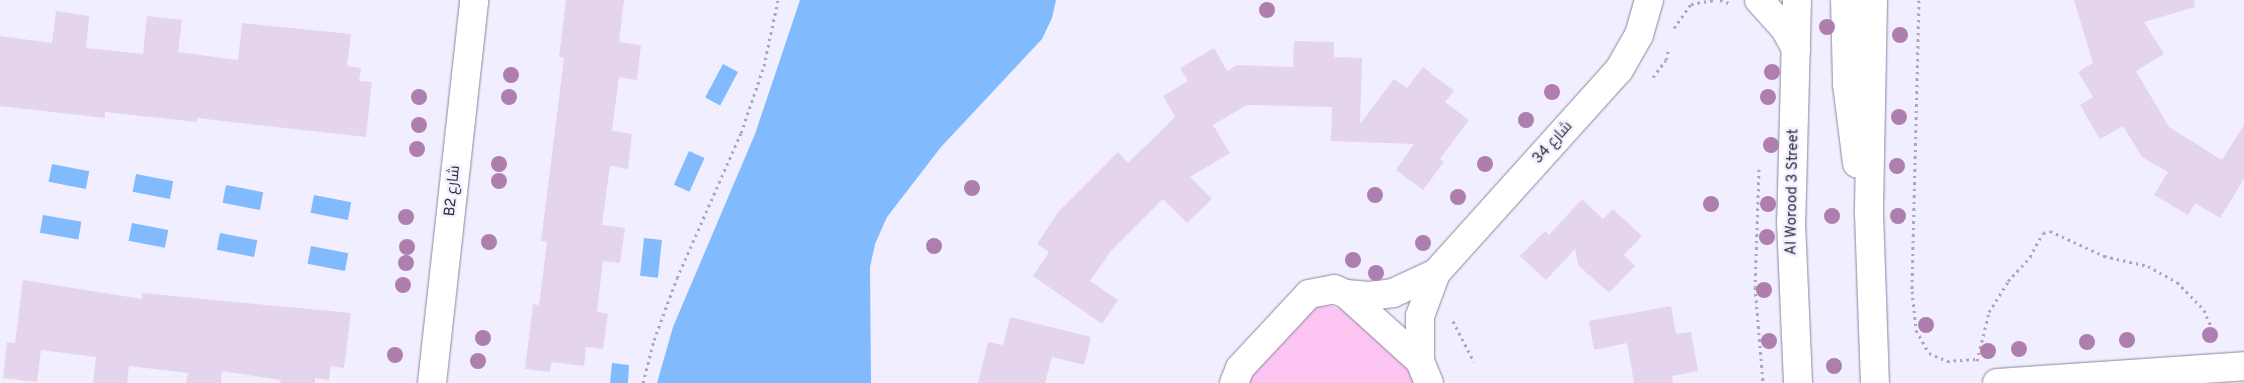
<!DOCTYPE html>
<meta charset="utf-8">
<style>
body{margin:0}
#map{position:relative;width:2244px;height:383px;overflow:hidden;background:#f1efff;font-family:Overpass,Cairo,sans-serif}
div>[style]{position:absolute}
.green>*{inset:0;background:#fdc5f2}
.water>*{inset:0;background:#81bafd;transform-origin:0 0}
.building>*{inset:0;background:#e4d4ec}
.path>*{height:3px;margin-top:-1.5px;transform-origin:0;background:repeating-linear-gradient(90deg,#aaa8b6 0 2.5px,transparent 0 6.5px)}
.roads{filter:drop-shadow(0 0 1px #8b869f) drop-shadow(0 0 1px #8b869f)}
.minor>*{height:28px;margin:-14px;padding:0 14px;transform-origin:14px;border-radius:14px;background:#fff}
.trees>*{width:16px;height:16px;margin:-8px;border-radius:50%;background:#ae7fae}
span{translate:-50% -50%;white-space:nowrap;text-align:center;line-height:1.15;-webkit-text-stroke:4.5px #f1efff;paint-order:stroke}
.street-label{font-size:15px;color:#2f2d37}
</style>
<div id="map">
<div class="green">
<i style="clip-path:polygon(1319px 306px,1331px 306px,1343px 310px,1412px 373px,1415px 383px,1244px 383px,1308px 311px)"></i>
</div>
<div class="water">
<i style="clip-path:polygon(800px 0,1056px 0,1052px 18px,1042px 39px,941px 147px,887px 217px,875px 244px,870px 267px,871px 383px,657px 383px,673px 327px,755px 134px)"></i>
<i style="left:723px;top:64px;width:17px;height:38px;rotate:28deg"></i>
<i style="left:689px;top:151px;width:17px;height:37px;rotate:24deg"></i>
<i style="left:52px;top:164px;width:38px;height:18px;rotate:11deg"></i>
<i style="left:136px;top:174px;width:38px;height:18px;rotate:11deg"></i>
<i style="left:226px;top:185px;width:38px;height:18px;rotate:11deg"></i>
<i style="left:314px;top:195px;width:38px;height:18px;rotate:11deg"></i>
<i style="left:43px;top:215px;width:39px;height:18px;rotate:10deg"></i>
<i style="left:132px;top:223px;width:37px;height:18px;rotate:11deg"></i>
<i style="left:220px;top:233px;width:38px;height:17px;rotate:11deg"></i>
<i style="left:644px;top:238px;width:18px;height:38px;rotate:6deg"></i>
<i style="left:311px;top:246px;width:38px;height:18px;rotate:11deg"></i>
<i style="clip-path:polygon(612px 363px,629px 365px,628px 383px,610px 383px)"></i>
</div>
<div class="building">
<i style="clip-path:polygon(566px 0,624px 0,619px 42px,641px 45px,637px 80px,619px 77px,612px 131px,632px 134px,628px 169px,610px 166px,602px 225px,625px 228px,620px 263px,603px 261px,597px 312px,608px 314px,603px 349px,586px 347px,584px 366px,551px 362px,550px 372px,525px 369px,533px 304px,539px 305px,547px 242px,541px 241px,564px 58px,559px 57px)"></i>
<i style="clip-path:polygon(2074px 0,2194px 0,2195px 7px,2144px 22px,2164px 54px,2136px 71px,2169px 127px,2222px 160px,2244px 125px,2244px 179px,2220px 218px,2195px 203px,2188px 215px,2154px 195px,2168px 172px,2142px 157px,2123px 126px,2100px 139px,2080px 105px,2093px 97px,2078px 72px,2093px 63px)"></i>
<i style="clip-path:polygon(56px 11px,89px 16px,86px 48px,143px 54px,147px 16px,182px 20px,178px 52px,238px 60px,242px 23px,351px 34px,347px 66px,361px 68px,359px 81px,372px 82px,366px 137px,197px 118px,197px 122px,105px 112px,105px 118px,0 106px,0 36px,52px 43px)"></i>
<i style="clip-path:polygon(1294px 41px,1334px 42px,1334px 57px,1362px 58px,1360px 124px,1394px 79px,1407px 88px,1423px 67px,1454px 91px,1445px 102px,1469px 120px,1440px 159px,1444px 162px,1423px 190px,1396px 170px,1414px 144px,1331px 141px,1332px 107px,1247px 105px,1213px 125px,1230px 153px,1190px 177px,1212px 199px,1187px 223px,1163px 199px,1111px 251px,1090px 281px,1118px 300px,1102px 324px,1033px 276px,1049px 252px,1037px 244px,1059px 211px,1118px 152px,1128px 163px,1175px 117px,1163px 96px,1188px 81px,1180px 68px,1214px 48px,1227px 71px,1237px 65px,1293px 67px)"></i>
<i style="clip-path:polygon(1582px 199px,1603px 219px,1613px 209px,1642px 236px,1624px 255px,1635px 266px,1609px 293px,1578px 265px,1575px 249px,1546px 280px,1520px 256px,1545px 231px,1549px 235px)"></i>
<i style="clip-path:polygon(23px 280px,142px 299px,142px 293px,351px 313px,344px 368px,331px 366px,329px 380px,315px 378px,315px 383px,280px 383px,281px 380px,222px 371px,221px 383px,186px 383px,188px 373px,129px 366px,127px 383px,93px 383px,96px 357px,41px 350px,37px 382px,3px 378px,7px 342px,15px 343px)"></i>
<i style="clip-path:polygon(1671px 306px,1676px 334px,1691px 332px,1698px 371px,1672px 376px,1673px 383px,1634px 383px,1627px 343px,1594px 350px,1589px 321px)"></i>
<i style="clip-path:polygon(1010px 317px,1091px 337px,1084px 365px,1052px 357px,1045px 383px,978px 383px,988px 342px,1003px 345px)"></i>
</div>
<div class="path">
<i style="left:1720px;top:0;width:9px;rotate:18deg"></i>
<i style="left:1919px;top:0;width:291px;rotate:91.4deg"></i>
<i style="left:1912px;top:291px;width:39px;rotate:84deg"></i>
<i style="left:1916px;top:330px;width:26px;rotate:61deg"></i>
<i style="left:1929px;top:353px;width:20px;rotate:24deg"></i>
<i style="left:1947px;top:361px;width:30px;rotate:-4deg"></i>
<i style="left:1674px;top:28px;width:29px;rotate:-55deg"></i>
<i style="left:1691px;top:4px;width:23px;rotate:-10deg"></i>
<i style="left:1653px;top:77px;width:21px;rotate:-53deg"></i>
<i style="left:1666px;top:60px;width:12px;rotate:-76deg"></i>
<i style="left:1759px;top:169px;width:118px;rotate:91.9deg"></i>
<i style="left:1755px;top:287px;width:96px;rotate:85.2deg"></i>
<i style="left:1453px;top:321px;width:46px;rotate:62.9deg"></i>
<i style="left:1977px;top:361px;width:50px;rotate:-76.2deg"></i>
<i style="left:1989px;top:312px;width:36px;rotate:-58deg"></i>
<i style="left:2008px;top:281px;width:33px;rotate:-47deg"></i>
<i style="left:2030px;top:257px;width:27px;rotate:-62deg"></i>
<i style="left:2043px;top:233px;width:7px;rotate:-16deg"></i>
<i style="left:2050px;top:231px;width:60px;rotate:24.8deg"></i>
<i style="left:2104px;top:256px;width:45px;rotate:12.8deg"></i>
<i style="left:2148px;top:266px;width:33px;rotate:29deg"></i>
<i style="left:2177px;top:282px;width:39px;rotate:46deg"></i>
<i style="left:2204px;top:310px;width:30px;rotate:67deg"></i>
<i style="left:643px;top:383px;width:44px;rotate:-75.7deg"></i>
<i style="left:654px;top:340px;width:66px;rotate:-69.6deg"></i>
<i style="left:677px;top:278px;width:158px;rotate:-66.2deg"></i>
<i style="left:741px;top:133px;width:71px;rotate:-71.1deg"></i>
<i style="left:764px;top:66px;width:67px;rotate:-78deg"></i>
</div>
<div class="roads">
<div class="minor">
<i style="left:1759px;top:0;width:39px;rotate:48deg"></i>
<i style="left:1785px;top:29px;width:23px;rotate:61deg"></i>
<i style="left:1797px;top:0;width:222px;rotate:91.5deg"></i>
<i style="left:1791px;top:222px;width:161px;rotate:87.5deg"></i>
<i style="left:1845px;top:0;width:84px;rotate:88.6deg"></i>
<i style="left:1847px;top:84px;width:80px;rotate:82.8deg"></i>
<i style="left:1873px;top:0;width:213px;rotate:91.1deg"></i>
<i style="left:1869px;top:213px;width:170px;rotate:88deg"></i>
<i style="left:1346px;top:294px;width:23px;rotate:5deg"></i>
<i style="left:1369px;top:296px;width:24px;rotate:-7deg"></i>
<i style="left:1393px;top:293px;width:47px;rotate:-24.9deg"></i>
<i style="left:1420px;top:361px;width:45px;rotate:-90deg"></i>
<i style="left:1420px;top:316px;width:46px;rotate:-69.6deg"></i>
<i style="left:1436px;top:273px;width:273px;rotate:-48deg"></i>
<i style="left:1619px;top:70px;width:40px;rotate:-60.3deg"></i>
<i style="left:1639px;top:35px;width:36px;rotate:-74deg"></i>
<i style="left:432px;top:383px;width:385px;rotate:-83.7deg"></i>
<i style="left:1234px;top:383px;width:16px;rotate:-68deg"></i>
<i style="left:1240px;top:368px;width:101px;rotate:-47deg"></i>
<i style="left:1309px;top:294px;width:25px;rotate:-11deg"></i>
<i style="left:1334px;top:289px;width:13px;rotate:23deg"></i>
<i style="left:1346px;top:294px;width:100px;rotate:42.2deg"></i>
<i style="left:1420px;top:361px;width:24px;rotate:68deg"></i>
<i style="left:1997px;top:383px;width:248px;rotate:-3.9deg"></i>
</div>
</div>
<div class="trees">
<i style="left:1267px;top:10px"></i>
<i style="left:1827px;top:27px"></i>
<i style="left:1900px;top:35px"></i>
<i style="left:1772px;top:72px"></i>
<i style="left:511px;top:75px"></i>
<i style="left:1552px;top:92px"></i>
<i style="left:419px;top:97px"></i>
<i style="left:509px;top:97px"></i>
<i style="left:1768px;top:97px"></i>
<i style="left:1899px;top:117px"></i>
<i style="left:1526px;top:120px"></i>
<i style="left:419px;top:125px"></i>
<i style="left:1771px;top:145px"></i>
<i style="left:417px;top:149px"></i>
<i style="left:499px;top:164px"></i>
<i style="left:1485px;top:164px"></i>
<i style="left:1897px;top:166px"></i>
<i style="left:499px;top:181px"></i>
<i style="left:972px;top:188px"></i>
<i style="left:1375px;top:195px"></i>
<i style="left:1458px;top:197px"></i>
<i style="left:1711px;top:204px"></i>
<i style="left:1768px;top:204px"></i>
<i style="left:1832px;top:216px"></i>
<i style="left:1898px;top:216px"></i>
<i style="left:406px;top:217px"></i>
<i style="left:1767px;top:237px"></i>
<i style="left:489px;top:242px"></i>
<i style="left:1423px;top:243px"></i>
<i style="left:934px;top:246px"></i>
<i style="left:407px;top:247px"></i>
<i style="left:1353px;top:260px"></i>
<i style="left:406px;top:263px"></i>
<i style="left:1376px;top:273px"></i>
<i style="left:403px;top:285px"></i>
<i style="left:1764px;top:290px"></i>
<i style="left:1926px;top:325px"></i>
<i style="left:2210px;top:335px"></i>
<i style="left:483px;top:338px"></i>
<i style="left:2127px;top:340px"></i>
<i style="left:1769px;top:341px"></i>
<i style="left:2087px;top:342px"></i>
<i style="left:2019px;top:349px"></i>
<i style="left:1988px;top:351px"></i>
<i style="left:395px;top:355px"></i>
<i style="left:478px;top:361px"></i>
<i style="left:1834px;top:366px"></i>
</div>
<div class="street-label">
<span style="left:1553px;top:143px;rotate:-48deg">شارع 34</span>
<span style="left:453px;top:191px;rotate:-84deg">B2 شارع</span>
<span style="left:1793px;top:192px;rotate:-89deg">Al Worood 3 Street</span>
</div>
</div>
